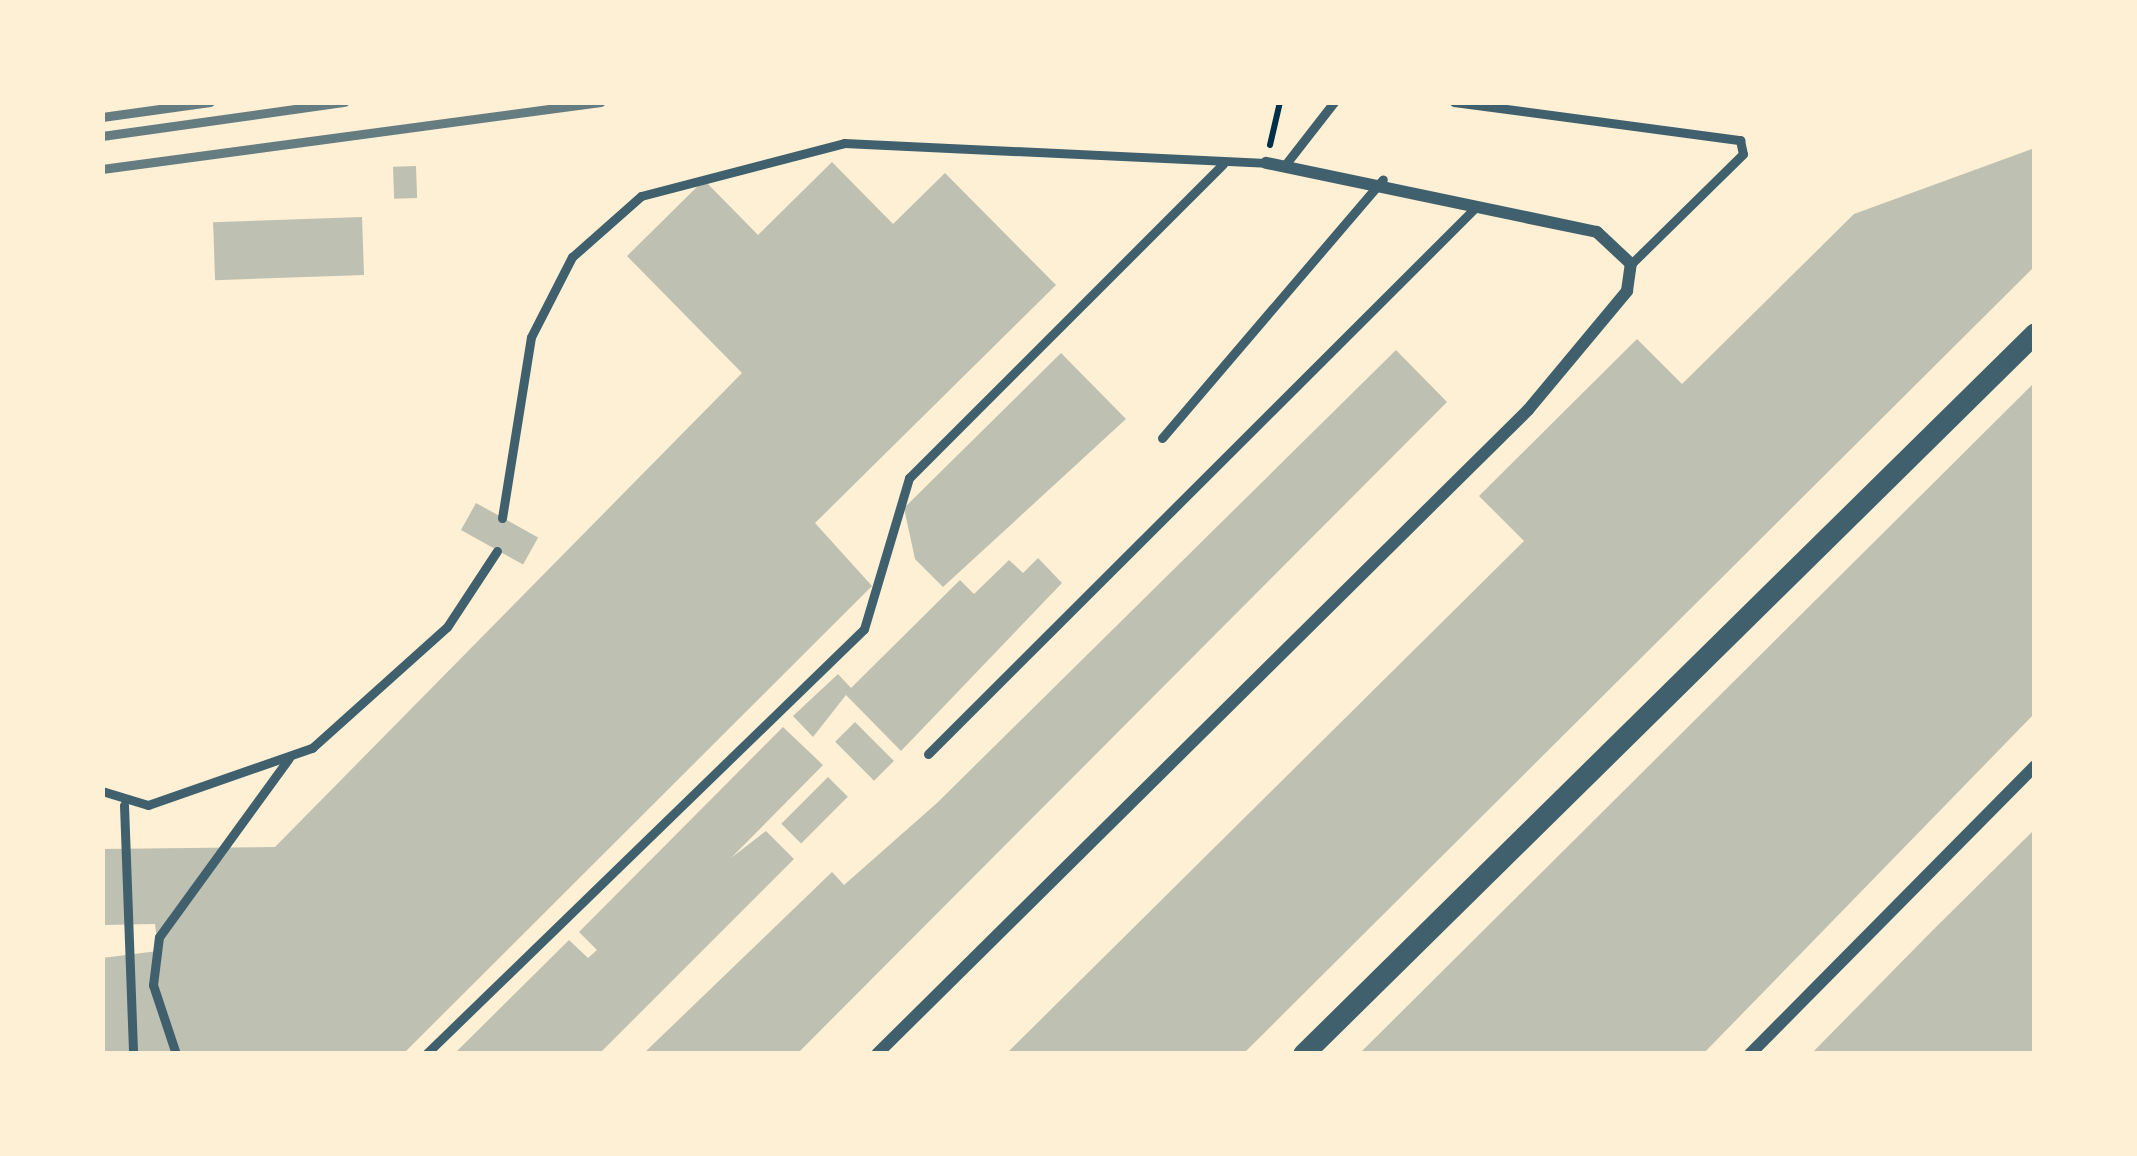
<!DOCTYPE html>
<style>
body{margin:0}
#map{position:relative;width:2137px;height:1156px;overflow:hidden;background:#fdf0d5;font-family:Karla,sans-serif}
div>[style]{position:absolute}
.building>*{inset:0;background:#bec0b2;transform-origin:0 0}
.path>*{height:6px;margin:-3px;padding:0 3px;transform-origin:3px;border-radius:3px;background:#003049}
.service>*{height:9px;margin:-4.5px;padding:0 4.5px;transform-origin:4.5px;border-radius:4.5px;background:#3f606c}
.minor>*{height:12px;margin:-6px;padding:0 6px;transform-origin:6px;border-radius:6px;background:#3f606c}
.tertiary>*{height:21px;margin:-10.5px;padding:0 10.5px;transform-origin:10.5px;border-radius:10.5px;background:#3f606c}
.rail>*{height:9px;margin:-4.5px;padding:0 4.5px;transform-origin:4.5px;border-radius:4.5px;background:#657d81}
span{translate:-50% -50%;white-space:nowrap;text-align:center;line-height:1.15;-webkit-text-stroke:9px #fdf0d5;paint-order:stroke}
.frame{position:absolute;inset:0;border:105px solid #fdf0d5;pointer-events:none}
</style>
<div id="map">
<div class="building">
<i style="clip-path:polygon(2035px 148px,2035px 266px,1243px 1054px,1006px 1054px,1524px 541px,1479px 496px,1637px 339px,1682px 384px,1854px 214px)"></i>
<i style="clip-path:polygon(832px 162px,893px 224px,945px 173px,1056px 285px,815px 523px,872px 586px,403px 1054px,102px 1054px,102px 958px,158px 951px,155px 924px,102px 925px,102px 849px,275px 847px,742px 373px,627px 256px,704px 180px,758px 235px)"></i>
<i style="left:416px;top:166px;width:32px;height:23px;rotate:88deg"></i>
<i style="left:362px;top:217px;width:58px;height:149px;rotate:88deg"></i>
<i style="clip-path:polygon(1396px 350px,1447px 402px,797px 1054px,643px 1054px,832px 872px,844px 885px,937px 803px)"></i>
<i style="clip-path:polygon(1061px 353px,1126px 419px,943px 587px,915px 559px,904px 508px)"></i>
<i style="clip-path:polygon(2035px 382px,2035px 713px,1703px 1054px,1359px 1054px)"></i>
<i style="left:476px;top:503px;width:71px;height:31px;rotate:29deg"></i>
<i style="clip-path:polygon(1038px 558px,1062px 583px,901px 751px,846px 695px,813px 737px,793px 716px,838px 674px,851px 688px,960px 580px,974px 594px,1009px 560px,1023px 573px)"></i>
<i style="left:855px;top:722px;width:55px;height:28px;rotate:45deg"></i>
<i style="clip-path:polygon(783px 727px,823px 765px,731px 858px,766px 831px,794px 859px,599px 1054px,454px 1054px,569px 940px,588px 958px,597px 950px,579px 932px)"></i>
<i style="left:828px;top:777px;width:28px;height:66px;rotate:45deg"></i>
<i style="clip-path:polygon(2035px 829px,2035px 1054px,1811px 1054px,1932px 931px)"></i>
</div>
<div class="path">
<i style="left:1270px;top:145px;width:44px;rotate:-76.9deg"></i>
</div>
<div class="service">
<i style="left:1454px;top:102px;width:289px;rotate:7.6deg"></i>
<i style="left:1740px;top:140px;width:14px;rotate:78deg"></i>
<i style="left:1743px;top:154px;width:157px;rotate:135.5deg"></i>
<i style="left:1285px;top:165px;width:80px;rotate:-52.1deg"></i>
<i style="left:1162px;top:438px;width:340px;rotate:-49.5deg"></i>
<i style="left:502px;top:518px;width:183px;rotate:-80.9deg"></i>
<i style="left:531px;top:337px;width:90px;rotate:-62.9deg"></i>
<i style="left:572px;top:257px;width:92px;rotate:-41.5deg"></i>
<i style="left:641px;top:196px;width:210px;rotate:-14.6deg"></i>
<i style="left:844px;top:143px;width:422px;rotate:2.7deg"></i>
<i style="left:928px;top:754px;width:773px;rotate:-44.95deg"></i>
<i style="left:102px;top:791px;width:48px;rotate:16.9deg"></i>
<i style="left:148px;top:805px;width:174px;rotate:-19.2deg"></i>
<i style="left:312px;top:748px;width:181px;rotate:-41.9deg"></i>
<i style="left:447px;top:627px;width:91px;rotate:-56.7deg"></i>
<i style="left:124px;top:805px;width:249px;rotate:87.9deg"></i>
<i style="left:176px;top:1054px;width:73px;rotate:-108.4deg"></i>
<i style="left:153px;top:985px;width:48px;rotate:-82.9deg"></i>
<i style="left:159px;top:937px;width:221px;rotate:-54deg"></i>
<i style="left:426px;top:1054px;width:610px;rotate:-44.14deg"></i>
<i style="left:864px;top:629px;width:158px;rotate:-73.4deg"></i>
<i style="left:909px;top:478px;width:444px;rotate:-45deg"></i>
</div>
<div class="minor">
<i style="left:877px;top:1054px;width:916px;rotate:-44.69deg"></i>
<i style="left:1528px;top:410px;width:155px;rotate:-50.2deg"></i>
<i style="left:1627px;top:291px;width:27px;rotate:-82deg"></i>
<i style="left:1631px;top:264px;width:47px;rotate:-136.7deg"></i>
<i style="left:1597px;top:232px;width:338px;rotate:-168.2deg"></i>
<i style="left:1750px;top:1054px;width:405px;rotate:-45.3deg"></i>
</div>
<div class="tertiary">
<i style="left:1303px;top:1054px;width:1027px;rotate:-44.57deg"></i>
</div>
<div class="rail">
<i style="left:102px;top:117px;width:109px;rotate:-7.9deg"></i>
<i style="left:102px;top:136px;width:245px;rotate:-8deg"></i>
<i style="left:102px;top:169px;width:503px;rotate:-7.65deg"></i>
</div>
<div class="frame"></div>
</div>
